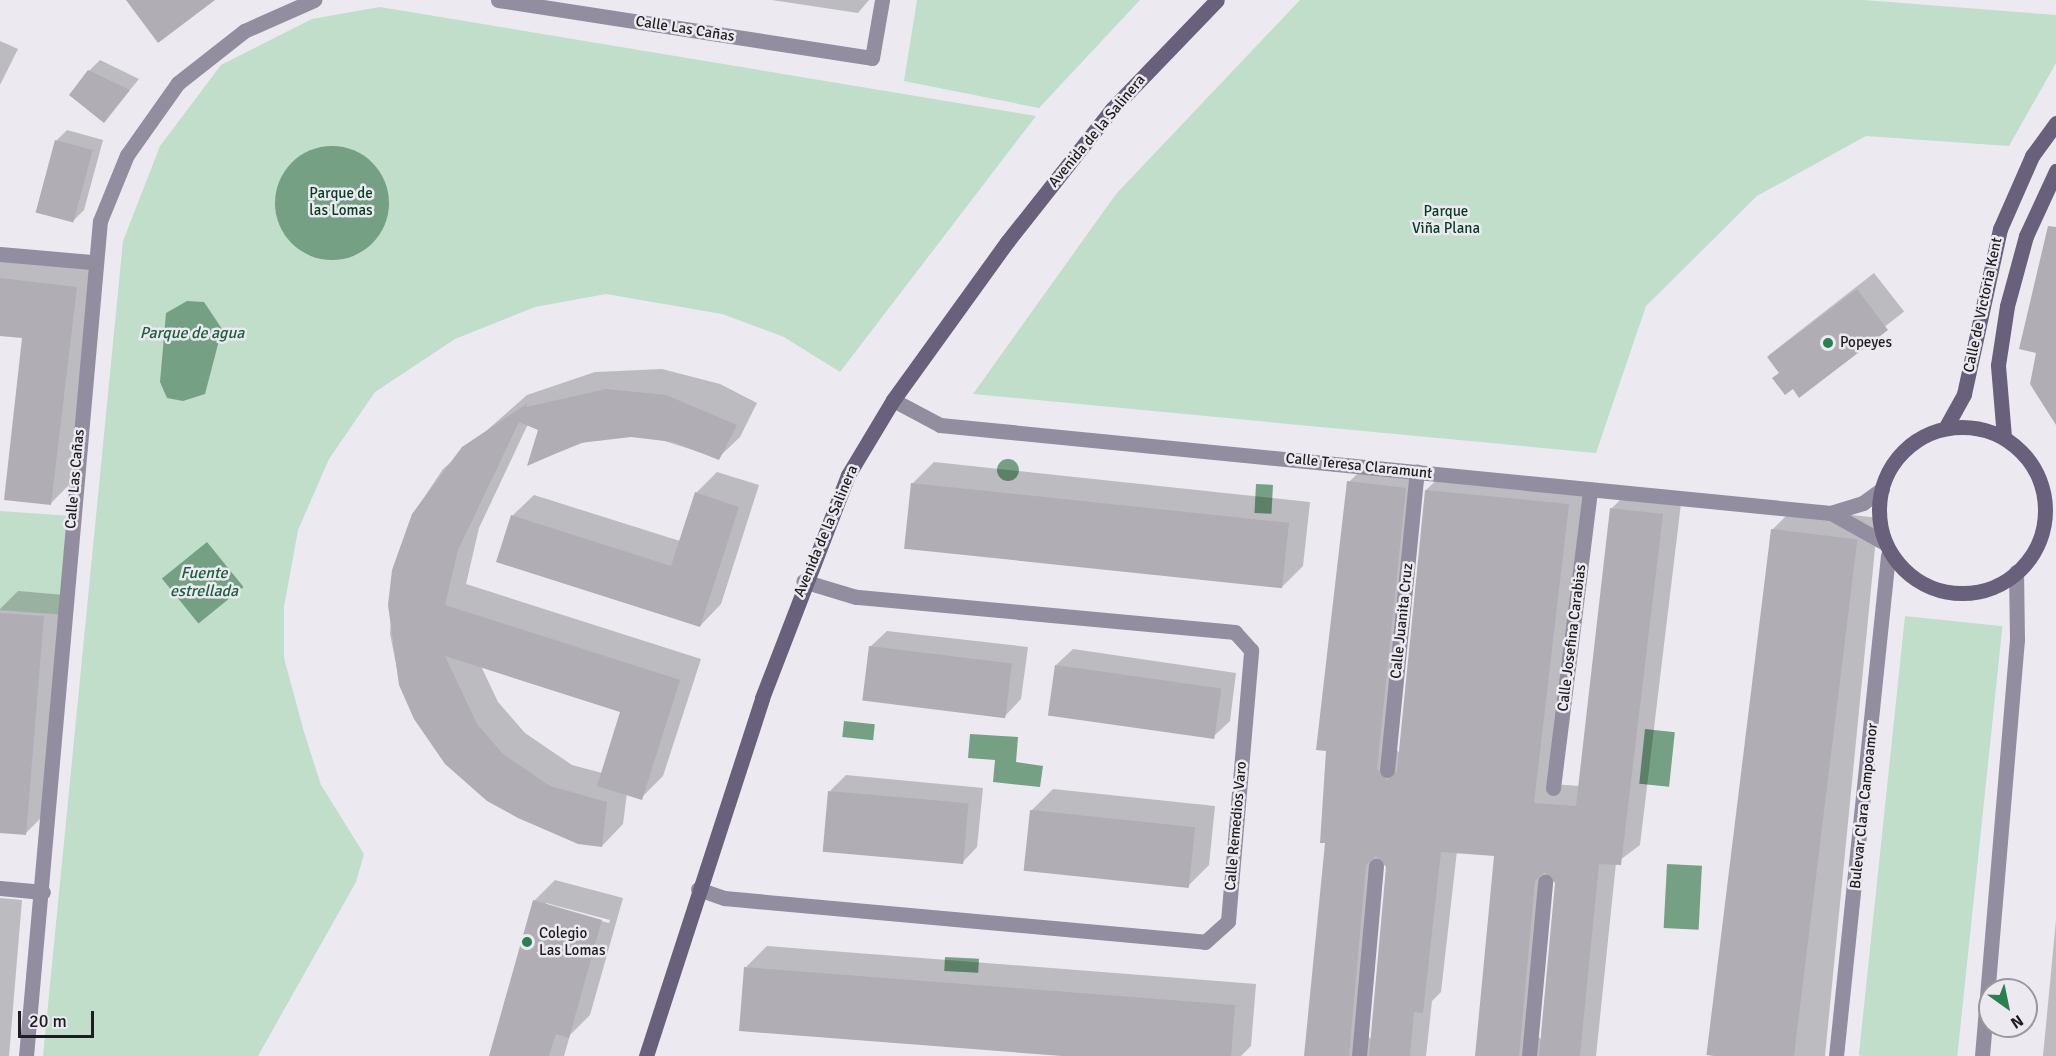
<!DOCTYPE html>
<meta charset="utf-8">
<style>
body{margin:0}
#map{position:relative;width:2056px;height:1056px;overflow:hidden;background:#eceaf0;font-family:Signika,sans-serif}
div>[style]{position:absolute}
.green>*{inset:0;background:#c0dec9;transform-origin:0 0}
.water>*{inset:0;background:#75a083;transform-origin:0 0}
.round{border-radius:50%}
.shadow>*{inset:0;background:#0003;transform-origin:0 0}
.building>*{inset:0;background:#b0aeb4;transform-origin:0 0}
.lane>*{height:15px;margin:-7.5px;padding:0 7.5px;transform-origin:7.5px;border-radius:7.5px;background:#938da0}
.street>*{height:15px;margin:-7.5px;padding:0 7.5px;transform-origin:7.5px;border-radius:7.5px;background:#938da0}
.secondary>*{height:15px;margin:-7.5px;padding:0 7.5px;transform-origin:7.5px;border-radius:7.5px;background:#69607b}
.secondary>.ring{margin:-7.5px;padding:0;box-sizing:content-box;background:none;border:15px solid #69607b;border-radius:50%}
.dots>*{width:16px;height:16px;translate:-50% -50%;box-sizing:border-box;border:3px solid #eceaf0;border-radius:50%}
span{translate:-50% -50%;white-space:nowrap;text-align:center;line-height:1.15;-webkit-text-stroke:5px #eceaf0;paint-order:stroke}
.street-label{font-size:15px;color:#1e1d1f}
.park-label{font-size:15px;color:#053d21}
.poi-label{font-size:15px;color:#1e1d1f}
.left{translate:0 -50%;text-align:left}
.water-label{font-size:16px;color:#1c613c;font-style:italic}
.north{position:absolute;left:1978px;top:978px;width:60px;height:60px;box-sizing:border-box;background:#eceaf0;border:2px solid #9a989c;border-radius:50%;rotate:147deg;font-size:16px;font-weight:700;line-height:24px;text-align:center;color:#1e1d1f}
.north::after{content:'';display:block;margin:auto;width:21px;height:27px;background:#2c7f51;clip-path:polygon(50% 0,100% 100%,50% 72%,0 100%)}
.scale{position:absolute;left:18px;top:1011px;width:76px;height:27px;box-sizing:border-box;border:3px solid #1e1d1f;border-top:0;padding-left:8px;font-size:18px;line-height:21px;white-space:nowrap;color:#1e1d1f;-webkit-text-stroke:4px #eceaf0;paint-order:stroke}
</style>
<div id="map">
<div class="green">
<i style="clip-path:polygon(917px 0,1140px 0,1039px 108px,904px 81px)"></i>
<i style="clip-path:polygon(1300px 0,1864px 0,2056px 15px,2056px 63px,2009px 146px,1866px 136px,1757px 196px,1646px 306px,1596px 453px,973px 394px,1116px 194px)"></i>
<i style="clip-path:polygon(380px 7px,1036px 116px,840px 372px,784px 337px,722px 314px,606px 294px,535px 307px,455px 339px,375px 392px,329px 459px,298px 530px,284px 607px,284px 658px,304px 732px,321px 785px,364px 854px,356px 882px,258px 1056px,43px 1056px,123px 241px,160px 146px,221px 65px,312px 19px)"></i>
<i style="left:0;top:511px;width:69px;height:99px;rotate:4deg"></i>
<i style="left:1905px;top:616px;width:98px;height:442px;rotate:6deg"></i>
</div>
<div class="water">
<i class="round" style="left:275px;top:146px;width:114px;height:114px"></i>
<i style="clip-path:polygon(187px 301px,204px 302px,222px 329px,205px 394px,183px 401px,167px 398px,160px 382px,166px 313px)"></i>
<i class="round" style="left:997px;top:459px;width:22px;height:22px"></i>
<i style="left:1256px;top:484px;width:17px;height:29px;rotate:3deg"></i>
<i style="left:207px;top:542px;width:58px;height:58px;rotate:51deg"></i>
<i style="left:844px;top:721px;width:31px;height:16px;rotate:6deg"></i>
<i style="left:1645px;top:729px;width:30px;height:55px;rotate:6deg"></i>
<i style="clip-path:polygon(970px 734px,1018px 737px,1016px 762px,1043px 766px,1040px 787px,993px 782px,995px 760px,968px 758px)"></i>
<i style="left:1667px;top:864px;width:35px;height:64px;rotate:3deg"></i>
<i style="left:945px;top:957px;width:34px;height:14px;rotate:3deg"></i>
</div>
<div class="shadow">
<i style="clip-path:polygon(772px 0,869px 0,858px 13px)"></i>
<i style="clip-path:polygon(0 41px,18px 49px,0 85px)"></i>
<i style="clip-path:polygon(100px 60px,139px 79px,104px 121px,89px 71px)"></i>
<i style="clip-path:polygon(67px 130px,103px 140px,84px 210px,73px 221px,56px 141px)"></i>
<i style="clip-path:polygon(2056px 236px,2056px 423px,2032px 384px)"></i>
<i style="clip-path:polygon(0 255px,97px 266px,72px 482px,51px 503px,24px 337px,0 334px)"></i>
<i style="left:1874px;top:273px;width:49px;height:134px;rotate:52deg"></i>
<i style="clip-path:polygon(evenodd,662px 369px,720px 384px,757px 403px,740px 437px,718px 458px,649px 436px,595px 438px,529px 464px,540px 429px,528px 424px,479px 528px,466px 584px,701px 659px,663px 776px,641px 798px,627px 793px,623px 824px,602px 846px,400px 684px,390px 634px,394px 570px,413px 514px,443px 469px,527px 395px,595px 372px,662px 369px,481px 666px,622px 711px,602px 773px,572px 765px,525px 733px,498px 702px,481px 666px)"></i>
<i style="clip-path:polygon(934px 462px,1310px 502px,1303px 566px,1281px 588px,912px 484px)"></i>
<i style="clip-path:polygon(evenodd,1368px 463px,1424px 469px,1396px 749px,1400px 754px,1426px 490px,1446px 471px,1587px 485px,1552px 784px,1579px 786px,1612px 508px,1631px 489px,1682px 495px,1640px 845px,1616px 863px,1596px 1056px,1476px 1056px,1496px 855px,1457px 851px,1441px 992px,1432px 1001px,1426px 1056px,1306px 1056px,1327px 842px,1349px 482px,1368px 463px,1383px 861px,1387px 866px,1372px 1040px,1368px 1036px,1383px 861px,1368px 463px,1552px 877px,1556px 882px,1542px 1041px,1538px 1036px,1552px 877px)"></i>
<i style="clip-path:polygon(717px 472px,759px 485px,721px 604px,700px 626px,512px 516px,534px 495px,680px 541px,696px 493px)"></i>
<i style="clip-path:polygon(1794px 508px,1878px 518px,1825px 1056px,1721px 1056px,1772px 530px)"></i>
<i style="clip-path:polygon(18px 591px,65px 595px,47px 812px,26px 833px,0 831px,0 609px)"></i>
<i style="clip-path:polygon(887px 631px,1028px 647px,1021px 699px,1005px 716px,870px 647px)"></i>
<i style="clip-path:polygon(1073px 649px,1236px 673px,1230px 721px,1213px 737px,1056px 665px)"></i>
<i style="clip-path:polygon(846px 775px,983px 788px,977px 847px,961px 864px,830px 791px)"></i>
<i style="clip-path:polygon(1053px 789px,1215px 806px,1209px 865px,1187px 887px,1031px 811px)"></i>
<i style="clip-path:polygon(evenodd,555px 880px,623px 898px,590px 1015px,570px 1035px,564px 1056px,490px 1056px,534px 901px,555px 880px,546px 903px,610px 920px,609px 923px,546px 906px,546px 903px)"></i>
<i style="clip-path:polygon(0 898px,22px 900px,9px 1056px,0 1056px)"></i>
<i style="clip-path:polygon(2056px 920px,2056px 1056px,2043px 1056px)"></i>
<i style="clip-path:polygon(767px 946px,1256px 984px,1251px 1046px,1241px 1056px,1082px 1056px,746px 967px)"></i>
</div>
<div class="building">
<i style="clip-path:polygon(126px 0,215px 0,158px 43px)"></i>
<i style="clip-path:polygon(88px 70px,130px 90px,104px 123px,69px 95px)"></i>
<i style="left:55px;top:140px;width:39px;height:75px;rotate:15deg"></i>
<i style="clip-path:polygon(2048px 226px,2056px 227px,2056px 425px,2030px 384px,2036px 353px,2019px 349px)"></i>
<i style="clip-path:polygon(0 278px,77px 287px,51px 505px,4px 500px,22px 338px,0 336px)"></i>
<i style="clip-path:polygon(1857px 289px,1888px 330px,1799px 398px,1793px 389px,1785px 395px,1772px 378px,1779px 373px,1767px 357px)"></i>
<i style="clip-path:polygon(606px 389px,666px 395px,737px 425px,719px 460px,673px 442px,631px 437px,580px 443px,527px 466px,538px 430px,519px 422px,458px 550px,445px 605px,680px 680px,642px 800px,597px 786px,620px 712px,445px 656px,477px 724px,503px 754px,550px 786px,607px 802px,602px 847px,578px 844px,518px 818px,487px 801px,445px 764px,414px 719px,399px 685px,388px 605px,392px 570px,412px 514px,462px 447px,528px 403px,526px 407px)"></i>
<i style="clip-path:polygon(1347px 481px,1406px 488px,1377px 769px,1387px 780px,1397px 771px,1425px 490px,1569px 504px,1534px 803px,1576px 806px,1610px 508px,1663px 514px,1621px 865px,1599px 864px,1580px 1056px,1539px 1056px,1555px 883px,1545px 872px,1535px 881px,1519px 1056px,1475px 1056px,1494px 856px,1441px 852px,1423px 1013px,1414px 1012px,1410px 1056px,1369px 1056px,1386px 867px,1376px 856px,1366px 865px,1349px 1056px,1304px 1056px,1325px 843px,1320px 843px,1326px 751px,1316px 750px)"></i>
<i style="left:911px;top:483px;width:380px;height:66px;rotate:6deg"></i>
<i style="clip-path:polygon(695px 492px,739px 507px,700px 627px,496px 562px,511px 515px,671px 566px)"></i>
<i style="left:1771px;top:529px;width:87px;height:530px;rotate:7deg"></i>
<i style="clip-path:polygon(0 613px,44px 616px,26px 835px,0 833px)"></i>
<i style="left:869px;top:646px;width:144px;height:55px;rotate:7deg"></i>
<i style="left:1055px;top:665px;width:168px;height:51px;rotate:8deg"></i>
<i style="left:828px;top:791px;width:141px;height:61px;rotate:5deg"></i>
<i style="left:1030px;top:810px;width:166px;height:61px;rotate:6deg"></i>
<i style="clip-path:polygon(533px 900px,602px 920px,569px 1038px,556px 1034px,549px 1056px,489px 1056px)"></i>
<i style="clip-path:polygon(744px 967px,1235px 1005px,1231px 1056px,1062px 1056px,739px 1031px)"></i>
</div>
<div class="lane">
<i style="left:1387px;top:770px;width:300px;rotate:-84.3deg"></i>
<i style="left:1553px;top:788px;width:301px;rotate:-82.9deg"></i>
</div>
<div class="street">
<i style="left:498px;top:0;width:378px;rotate:8.8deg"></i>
<i style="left:872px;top:58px;width:59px;rotate:-80.2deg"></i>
<i style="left:0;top:254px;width:92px;rotate:5deg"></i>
<i style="left:893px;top:400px;width:53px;rotate:28deg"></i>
<i style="left:940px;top:425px;width:895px;rotate:5.64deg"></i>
<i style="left:1882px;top:489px;width:24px;rotate:144deg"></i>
<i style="left:1863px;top:503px;width:34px;rotate:163deg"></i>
<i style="left:1831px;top:513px;width:60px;rotate:29.1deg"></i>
<i style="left:0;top:888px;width:43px;rotate:5.3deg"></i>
<i style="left:698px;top:889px;width:28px;rotate:19deg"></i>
<i style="left:724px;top:898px;width:483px;rotate:5.2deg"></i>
<i style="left:1205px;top:942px;width:31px;rotate:-42deg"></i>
<i style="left:1228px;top:921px;width:272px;rotate:-85.1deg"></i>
<i style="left:1251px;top:650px;width:24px;rotate:-132deg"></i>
<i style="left:1235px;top:632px;width:381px;rotate:-174.7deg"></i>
<i style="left:856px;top:597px;width:55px;rotate:-163.2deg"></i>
<i style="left:26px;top:1056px;width:838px;rotate:-84.94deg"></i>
<i style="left:100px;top:221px;width:71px;rotate:-67.8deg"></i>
<i style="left:127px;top:155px;width:88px;rotate:-54.7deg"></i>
<i style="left:178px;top:83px;width:84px;rotate:-38.2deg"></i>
<i style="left:244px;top:31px;width:77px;rotate:-23.9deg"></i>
<i style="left:1359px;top:1056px;width:191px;rotate:-84.9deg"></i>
<i style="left:1529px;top:1056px;width:175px;rotate:-84.7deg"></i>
<i style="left:1836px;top:1056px;width:504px;rotate:-84.07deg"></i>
<i style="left:1982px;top:1056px;width:417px;rotate:-85.2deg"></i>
<i style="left:2017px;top:640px;width:68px;rotate:-90.8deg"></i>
</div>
<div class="secondary">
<i style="left:1947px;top:425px;width:35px;rotate:-61deg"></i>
<i style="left:1964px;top:394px;width:169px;rotate:-77.7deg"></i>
<i style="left:2000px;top:229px;width:80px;rotate:-66.3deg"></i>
<i style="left:2032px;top:156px;width:41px;rotate:-54deg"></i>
<i class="ring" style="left:1879px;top:427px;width:151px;height:151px"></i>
<i style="left:2004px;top:437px;width:72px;rotate:-94.8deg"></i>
<i style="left:1998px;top:365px;width:60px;rotate:-81.3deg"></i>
<i style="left:2007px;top:306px;width:73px;rotate:-74.8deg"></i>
<i style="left:2026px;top:236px;width:72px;rotate:-65.2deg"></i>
<i style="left:646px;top:1056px;width:376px;rotate:-72deg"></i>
<i style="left:762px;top:698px;width:239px;rotate:-68.9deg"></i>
<i style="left:848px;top:475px;width:87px;rotate:-59deg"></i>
<i style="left:893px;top:400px;width:195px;rotate:-54.2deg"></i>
<i style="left:1007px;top:242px;width:169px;rotate:-51.7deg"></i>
<i style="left:1112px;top:109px;width:151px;rotate:-46.1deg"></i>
</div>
<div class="dots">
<i style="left:1828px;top:343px;background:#2c7f51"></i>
<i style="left:527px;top:942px;background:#2c7f51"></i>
</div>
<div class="street-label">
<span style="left:685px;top:29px;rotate:9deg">Calle Las Cañas</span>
<span style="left:1097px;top:131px;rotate:-50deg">Avenida de la Salinera</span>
<span style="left:1983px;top:305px;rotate:-78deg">Calle de Victoria Kent</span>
<span style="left:1359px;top:466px;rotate:6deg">Calle Teresa Claramunt</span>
<span style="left:75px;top:479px;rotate:-85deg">Calle Las Cañas</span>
<span style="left:826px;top:531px;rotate:-67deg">Avenida de la Salinera</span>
<span style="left:1402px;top:621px;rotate:-84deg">Calle Juanita Cruz</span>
<span style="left:1572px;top:638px;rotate:-83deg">Calle Josefina Carabias</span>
<span style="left:1864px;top:806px;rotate:-84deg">Bulevar Clara Campoamor</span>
<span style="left:1236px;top:826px;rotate:-85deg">Calle Remedios Varo</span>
</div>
<div class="park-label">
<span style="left:341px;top:202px">Parque de<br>las Lomas</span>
<span style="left:1446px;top:220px">Parque<br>Viña Plana</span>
</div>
<div class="poi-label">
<span class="left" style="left:1840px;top:343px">Popeyes</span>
<span class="left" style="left:539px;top:942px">Colegio<br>Las Lomas</span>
</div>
<div class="water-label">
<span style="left:192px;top:333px">Parque de agua</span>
<span style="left:204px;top:582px">Fuente<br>estrellada</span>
</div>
<div class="north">N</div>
<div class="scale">20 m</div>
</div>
